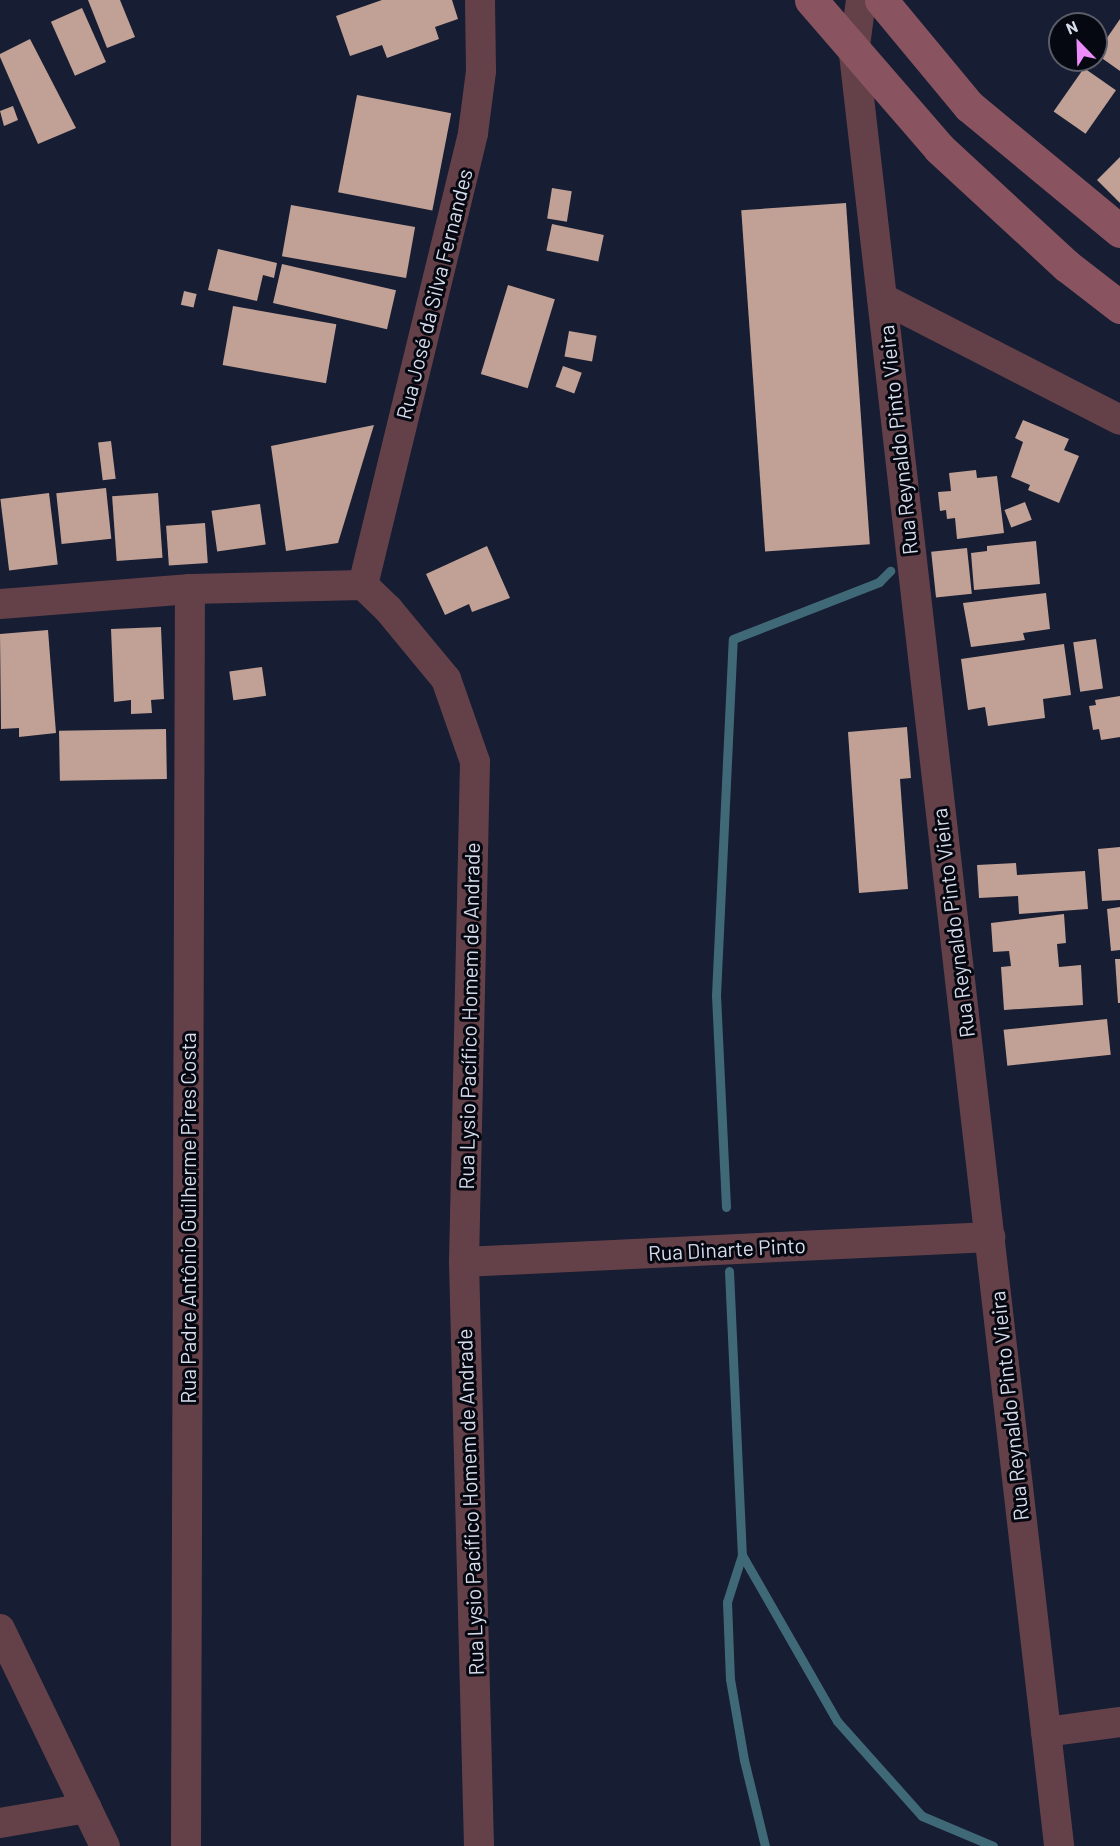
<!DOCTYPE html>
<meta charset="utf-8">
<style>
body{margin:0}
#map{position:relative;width:1120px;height:1846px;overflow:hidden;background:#171d32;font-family:Barlow,sans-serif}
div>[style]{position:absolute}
.stream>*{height:9px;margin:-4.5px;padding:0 4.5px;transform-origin:4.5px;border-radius:4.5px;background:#406977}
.building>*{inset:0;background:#c1a195;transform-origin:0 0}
.street>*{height:30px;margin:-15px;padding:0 15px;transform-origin:15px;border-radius:15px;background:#644149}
.secondary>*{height:33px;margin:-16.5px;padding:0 16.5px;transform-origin:16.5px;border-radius:16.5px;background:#8a5360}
span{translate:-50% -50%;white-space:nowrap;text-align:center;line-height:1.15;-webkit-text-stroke:6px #060811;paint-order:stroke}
.street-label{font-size:21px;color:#d7dceb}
.north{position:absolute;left:1048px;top:12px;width:60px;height:60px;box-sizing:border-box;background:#060811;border:2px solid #5a5d68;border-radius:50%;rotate:337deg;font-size:16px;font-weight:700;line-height:24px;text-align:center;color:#d7dceb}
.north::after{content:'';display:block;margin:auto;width:21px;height:27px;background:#ed8cfa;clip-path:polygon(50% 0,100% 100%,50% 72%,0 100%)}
</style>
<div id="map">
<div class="stream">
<i style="left:726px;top:1207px;width:212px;rotate:-92.7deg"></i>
<i style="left:716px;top:995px;width:356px;rotate:-87.3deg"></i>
<i style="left:733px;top:639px;width:157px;rotate:-21.3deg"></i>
<i style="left:879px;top:582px;width:16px;rotate:-45deg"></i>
<i style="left:729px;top:1271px;width:284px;rotate:87.4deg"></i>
<i style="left:742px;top:1555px;width:49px;rotate:107.7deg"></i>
<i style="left:727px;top:1602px;width:77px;rotate:87.8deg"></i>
<i style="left:730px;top:1679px;width:82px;rotate:80.2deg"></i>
<i style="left:744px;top:1760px;width:89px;rotate:76.3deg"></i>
<i style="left:742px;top:1555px;width:191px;rotate:60.2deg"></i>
<i style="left:837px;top:1721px;width:127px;rotate:48.2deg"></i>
<i style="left:922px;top:1816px;width:77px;rotate:22.9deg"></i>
</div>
<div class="building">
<i style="clip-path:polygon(88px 0,120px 0,135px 37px,107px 48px)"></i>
<i style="clip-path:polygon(382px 0,452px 0,458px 19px,435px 27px,439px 39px,387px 58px,382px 45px,350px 56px,336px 16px)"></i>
<i style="left:82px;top:8px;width:59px;height:34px;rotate:66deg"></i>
<i style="clip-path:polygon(1120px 19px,1120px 71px,1096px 54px)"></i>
<i style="clip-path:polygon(30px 39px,76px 128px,38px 144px,0 57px,0 54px)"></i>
<i style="left:1084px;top:68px;width:39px;height:53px;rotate:35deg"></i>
<i style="left:357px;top:95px;width:96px;height:99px;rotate:11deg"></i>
<i style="clip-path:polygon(13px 106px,18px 120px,4px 126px,0 111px)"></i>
<i style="clip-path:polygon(1120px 157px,1120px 203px,1097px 180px)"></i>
<i style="left:552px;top:188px;width:20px;height:31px;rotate:9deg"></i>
<i style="left:846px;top:203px;width:342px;height:105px;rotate:86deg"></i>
<i style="left:291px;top:205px;width:126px;height:52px;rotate:10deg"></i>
<i style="left:552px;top:224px;width:53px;height:27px;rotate:12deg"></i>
<i style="clip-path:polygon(218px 249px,277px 263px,274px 278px,263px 275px,257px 301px,208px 290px)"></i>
<i style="left:282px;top:264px;width:117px;height:40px;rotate:13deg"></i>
<i style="left:508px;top:285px;width:49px;height:93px;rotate:17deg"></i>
<i style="left:184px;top:291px;width:13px;height:14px;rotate:13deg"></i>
<i style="left:233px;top:306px;width:105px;height:60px;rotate:10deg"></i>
<i style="left:569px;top:331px;width:28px;height:26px;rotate:10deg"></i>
<i style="left:563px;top:366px;width:20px;height:22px;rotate:20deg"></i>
<i style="clip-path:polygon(1023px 420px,1069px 439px,1064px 450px,1079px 456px,1059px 503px,1028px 490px,1030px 485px,1011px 477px,1023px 442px,1015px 438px)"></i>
<i style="clip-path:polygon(374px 425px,338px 543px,286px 551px,271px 446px)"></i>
<i style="left:111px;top:441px;width:38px;height:13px;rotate:83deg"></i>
<i style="clip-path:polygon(976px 470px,977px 478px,997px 476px,1004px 533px,957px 539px,955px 518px,947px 519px,946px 510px,940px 511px,938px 492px,951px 491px,949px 473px)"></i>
<i style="left:106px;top:488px;width:51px;height:50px;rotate:84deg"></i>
<i style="left:49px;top:493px;width:72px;height:49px;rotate:83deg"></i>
<i style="left:158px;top:493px;width:65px;height:46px;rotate:86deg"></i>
<i style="left:1025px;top:502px;width:19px;height:22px;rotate:69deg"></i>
<i style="left:260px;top:504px;width:41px;height:49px;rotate:82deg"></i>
<i style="left:205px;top:523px;width:40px;height:39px;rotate:86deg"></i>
<i style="clip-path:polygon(1036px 541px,1040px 584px,974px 590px,971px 553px,987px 551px,987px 546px)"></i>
<i style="clip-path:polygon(487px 546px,510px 598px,472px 612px,469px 604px,445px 615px,426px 574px)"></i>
<i style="left:967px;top:548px;width:46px;height:36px;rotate:84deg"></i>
<i style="clip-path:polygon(1046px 593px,1050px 629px,1023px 633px,1025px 640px,971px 647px,963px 603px)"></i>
<i style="clip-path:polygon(161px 627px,164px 699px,151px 700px,152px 713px,131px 714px,131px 700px,114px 702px,111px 629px)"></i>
<i style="clip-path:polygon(48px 630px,56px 733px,19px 737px,19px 728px,1px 729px,0 634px)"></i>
<i style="left:1096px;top:639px;width:50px;height:23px;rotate:82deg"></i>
<i style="clip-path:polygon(1064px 644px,1071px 695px,1043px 699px,1045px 718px,988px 726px,985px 707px,968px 710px,961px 659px)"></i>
<i style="left:262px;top:667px;width:29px;height:33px;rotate:82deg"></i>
<i style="clip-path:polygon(1120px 696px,1120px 737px,1101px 740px,1099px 729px,1093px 730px,1089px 706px,1096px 705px,1095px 700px)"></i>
<i style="clip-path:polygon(907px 727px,911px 778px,900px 779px,908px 889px,859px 893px,848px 732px)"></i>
<i style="left:166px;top:729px;width:50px;height:107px;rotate:89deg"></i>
<i style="clip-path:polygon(1120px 847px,1120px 900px,1102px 901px,1098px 849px)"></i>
<i style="clip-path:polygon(1016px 863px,1017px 875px,1085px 871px,1088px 909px,1019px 914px,1018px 896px,979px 898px,977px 865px)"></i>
<i style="clip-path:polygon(1120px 907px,1120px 950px,1111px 951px,1107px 909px)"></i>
<i style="clip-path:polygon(1064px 914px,1066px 943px,1057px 944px,1059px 967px,1081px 965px,1083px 1005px,1004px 1010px,1001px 967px,1011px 966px,1009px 951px,993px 952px,991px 923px)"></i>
<i style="clip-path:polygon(1115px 959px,1120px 959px,1120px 1003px,1118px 1003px)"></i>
<i style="left:1107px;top:1019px;width:36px;height:104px;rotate:84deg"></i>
</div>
<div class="street">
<i style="left:861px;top:0;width:54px;rotate:97.4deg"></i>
<i style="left:854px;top:54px;width:1804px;rotate:83.47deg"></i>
<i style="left:882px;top:298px;width:267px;rotate:27.1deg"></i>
<i style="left:363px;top:585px;width:465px;rotate:-76.3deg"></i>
<i style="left:473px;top:133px;width:63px;rotate:-82.6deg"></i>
<i style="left:481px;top:71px;width:71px;rotate:-90.8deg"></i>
<i style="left:0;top:604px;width:191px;rotate:-4.5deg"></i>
<i style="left:190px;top:589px;width:173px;rotate:-1.3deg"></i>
<i style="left:363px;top:585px;width:35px;rotate:44deg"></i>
<i style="left:388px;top:609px;width:91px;rotate:50.4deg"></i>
<i style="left:446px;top:679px;width:88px;rotate:70.7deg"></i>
<i style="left:475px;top:762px;width:500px;rotate:91.26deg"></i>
<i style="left:464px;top:1262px;width:584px;rotate:88.53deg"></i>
<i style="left:464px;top:1262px;width:527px;rotate:-2.72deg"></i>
<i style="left:0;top:1629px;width:241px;rotate:64.2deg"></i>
<i style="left:1046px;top:1732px;width:75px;rotate:-7.7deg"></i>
<i style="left:0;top:1823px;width:88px;rotate:-9.8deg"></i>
<i style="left:186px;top:1846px;width:1257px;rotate:-89.82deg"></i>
</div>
<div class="secondary">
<i style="left:811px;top:0;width:196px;rotate:49.1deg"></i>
<i style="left:939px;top:148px;width:174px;rotate:42.7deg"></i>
<i style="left:1067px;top:266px;width:67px;rotate:37.7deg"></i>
<i style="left:881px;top:0;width:138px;rotate:50.3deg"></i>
<i style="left:969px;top:106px;width:196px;rotate:39.6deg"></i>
</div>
<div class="street-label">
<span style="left:434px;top:294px;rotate:-76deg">Rua José da Silva Fernandes</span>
<span style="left:898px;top:440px;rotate:-96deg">Rua Reynaldo Pinto Vieira</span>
<span style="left:953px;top:923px;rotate:-97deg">Rua Reynaldo Pinto Vieira</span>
<span style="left:469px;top:1016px;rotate:-89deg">Rua Lysio Pacífico Homem de Andrade</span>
<span style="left:188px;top:1218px;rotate:-90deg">Rua Padre Antônio Guilherme Pires Costa</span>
<span style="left:727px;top:1249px;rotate:-3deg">Rua Dinarte Pinto</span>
<span style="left:1009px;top:1406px;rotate:-96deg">Rua Reynaldo Pinto Vieira</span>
<span style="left:470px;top:1502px;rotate:-92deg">Rua Lysio Pacífico Homem de Andrade</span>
</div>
<div class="north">N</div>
</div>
